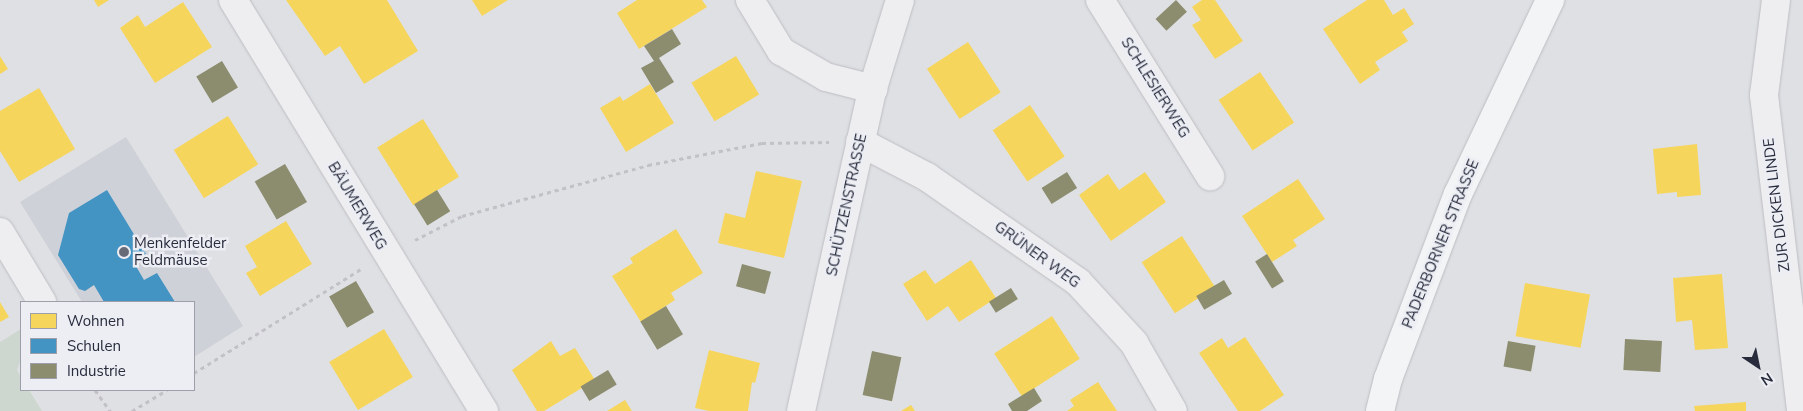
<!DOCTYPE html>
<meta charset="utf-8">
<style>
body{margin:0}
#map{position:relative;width:1803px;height:411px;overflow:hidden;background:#dfe0e4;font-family:"Nunito Sans",sans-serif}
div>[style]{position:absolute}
.built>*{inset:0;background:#cfd1d8}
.green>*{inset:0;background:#cdd7cf}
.homes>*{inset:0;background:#f6d55c;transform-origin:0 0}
.schools>*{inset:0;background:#4393c3}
.industry>*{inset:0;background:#8c8c6e;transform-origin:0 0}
.path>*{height:3px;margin-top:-1.5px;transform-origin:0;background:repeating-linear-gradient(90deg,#c1c1c7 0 4px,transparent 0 8px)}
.roads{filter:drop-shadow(0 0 1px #bcbdc1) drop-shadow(0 0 1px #bcbdc1)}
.minor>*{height:28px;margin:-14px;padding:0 14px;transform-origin:14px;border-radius:14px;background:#eeeef1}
.major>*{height:28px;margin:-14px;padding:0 14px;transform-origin:14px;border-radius:14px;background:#f3f4f5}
.dots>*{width:14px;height:14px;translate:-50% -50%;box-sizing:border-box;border:2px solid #eceef4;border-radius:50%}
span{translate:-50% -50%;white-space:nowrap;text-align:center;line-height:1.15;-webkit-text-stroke:5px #eceef4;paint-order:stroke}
.street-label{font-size:15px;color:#272b3c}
.poi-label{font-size:15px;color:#272b3c}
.left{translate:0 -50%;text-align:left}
.legend{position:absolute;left:20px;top:301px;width:175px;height:90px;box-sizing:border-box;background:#eceef4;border:1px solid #9da0aa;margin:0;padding:6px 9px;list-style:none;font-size:15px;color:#272b3c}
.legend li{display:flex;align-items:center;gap:10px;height:25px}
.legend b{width:25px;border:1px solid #9da0aa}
.north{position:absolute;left:1733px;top:341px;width:50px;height:50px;-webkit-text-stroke:4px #eceef4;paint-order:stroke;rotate:146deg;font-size:14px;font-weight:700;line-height:20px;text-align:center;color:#272b3c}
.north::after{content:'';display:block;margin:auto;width:18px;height:22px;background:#272b3c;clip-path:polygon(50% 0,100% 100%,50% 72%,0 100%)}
</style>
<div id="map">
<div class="built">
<i style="clip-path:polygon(126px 137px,243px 326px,194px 357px,194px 302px,82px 302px,20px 202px)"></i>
</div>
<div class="green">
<i style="clip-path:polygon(21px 329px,21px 359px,17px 370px,21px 377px,21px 390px,29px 390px,42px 411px,0 411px,0 342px)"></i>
</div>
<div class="homes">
<i style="clip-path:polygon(94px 0,109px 0,98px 7px)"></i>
<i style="clip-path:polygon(286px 0,387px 0,418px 51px,364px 84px,340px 46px,325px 56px)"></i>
<i style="clip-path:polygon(472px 0,508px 0,482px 16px)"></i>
<i style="clip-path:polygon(637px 0,702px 0,707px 7px,639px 49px,617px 13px)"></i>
<i style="clip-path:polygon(1202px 0,1215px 0,1243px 41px,1215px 59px,1192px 25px,1201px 20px,1192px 7px)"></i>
<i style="clip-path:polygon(1367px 0,1384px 0,1393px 15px,1404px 8px,1414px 24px,1402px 32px,1408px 41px,1375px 62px,1380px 70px,1360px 84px,1323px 29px)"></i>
<i style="clip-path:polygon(183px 2px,212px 47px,155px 83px,120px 28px,138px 15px,145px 27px)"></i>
<i style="left:968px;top:42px;width:60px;height:49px;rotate:57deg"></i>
<i style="clip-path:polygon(0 56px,8px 69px,0 74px)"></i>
<i style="left:736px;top:56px;width:45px;height:52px;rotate:59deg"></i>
<i style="left:1260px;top:72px;width:61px;height:50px;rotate:56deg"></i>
<i style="clip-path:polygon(650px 84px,674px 123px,626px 152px,600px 108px,620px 96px,623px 101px)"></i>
<i style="clip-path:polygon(39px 88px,75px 149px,19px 182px,0 151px,0 111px)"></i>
<i style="left:1030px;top:105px;width:62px;height:45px;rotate:56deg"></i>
<i style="left:228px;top:116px;width:57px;height:64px;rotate:58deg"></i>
<i style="left:423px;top:119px;width:68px;height:54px;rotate:58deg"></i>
<i style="clip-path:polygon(1697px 144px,1701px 195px,1677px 197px,1677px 192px,1657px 194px,1653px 149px)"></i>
<i style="clip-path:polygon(756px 171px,802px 181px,784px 258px,718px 243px,725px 213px,745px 218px)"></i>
<i style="clip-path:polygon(1145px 172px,1166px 202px,1111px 241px,1079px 195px,1108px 174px,1119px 190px)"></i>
<i style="clip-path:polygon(1298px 179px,1325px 219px,1293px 240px,1297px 246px,1272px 262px,1242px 216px)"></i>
<i style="clip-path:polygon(286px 221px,312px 264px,260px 296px,246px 273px,257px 267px,245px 246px)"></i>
<i style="clip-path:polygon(676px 229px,703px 273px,671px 293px,675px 300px,641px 322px,612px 276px,633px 263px,630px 258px)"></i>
<i style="left:1182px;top:236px;width:61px;height:48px;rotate:57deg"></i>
<i style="clip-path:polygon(971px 260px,996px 298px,959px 322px,948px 306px,927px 321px,903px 284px,925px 270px,935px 284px)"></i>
<i style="clip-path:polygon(1722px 274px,1728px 348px,1695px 350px,1692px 320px,1676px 322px,1673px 278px)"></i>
<i style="left:1525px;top:283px;width:66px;height:54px;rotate:10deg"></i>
<i style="clip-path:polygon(0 302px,9px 317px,0 322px)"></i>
<i style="left:1052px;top:316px;width:51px;height:69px;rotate:57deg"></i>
<i style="left:384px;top:329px;width:56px;height:64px;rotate:59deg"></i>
<i style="clip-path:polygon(1245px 337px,1284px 395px,1260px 411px,1238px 411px,1199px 353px,1222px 338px,1228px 348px)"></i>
<i style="clip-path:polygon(551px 341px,560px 356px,575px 348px,595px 380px,544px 411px,537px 411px,512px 370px)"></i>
<i style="clip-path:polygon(709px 350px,760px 363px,755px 383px,752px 382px,748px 411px,709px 411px,695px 408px)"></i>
<i style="clip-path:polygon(1098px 382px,1117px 411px,1067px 411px,1074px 406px,1070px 400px)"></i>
<i style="clip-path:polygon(625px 400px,632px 411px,607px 411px)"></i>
<i style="clip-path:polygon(1746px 402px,1746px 411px,1695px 411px,1694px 406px)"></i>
<i style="clip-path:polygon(911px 405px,915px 411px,901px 411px)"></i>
</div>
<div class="schools">
<i style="clip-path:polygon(107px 190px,146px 254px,133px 261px,144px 280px,157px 273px,175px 302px,104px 302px,94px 285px,85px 291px,79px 289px,58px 255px,69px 213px)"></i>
</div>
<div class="industry">
<i style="left:1176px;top:0;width:16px;height:28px;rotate:47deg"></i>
<i style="clip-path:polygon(672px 29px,681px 44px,659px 58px,674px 82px,656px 93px,641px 68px,654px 61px,644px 46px)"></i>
<i style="left:222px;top:61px;width:31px;height:30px;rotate:59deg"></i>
<i style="left:285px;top:164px;width:44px;height:35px;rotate:60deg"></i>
<i style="left:1067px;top:172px;width:19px;height:30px;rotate:58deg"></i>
<i style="left:437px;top:190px;width:25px;height:27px;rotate:58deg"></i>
<i style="left:1267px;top:254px;width:32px;height:14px;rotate:58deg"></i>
<i style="left:742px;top:264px;width:30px;height:23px;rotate:15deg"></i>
<i style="left:1224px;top:280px;width:16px;height:32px;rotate:60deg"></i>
<i style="left:356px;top:281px;width:36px;height:31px;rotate:60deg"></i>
<i style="left:1011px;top:288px;width:13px;height:26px;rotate:58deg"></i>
<i style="left:666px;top:306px;width:33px;height:30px;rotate:59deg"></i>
<i style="left:1625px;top:339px;width:37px;height:31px;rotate:3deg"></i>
<i style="left:1508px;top:341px;width:28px;height:26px;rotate:10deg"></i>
<i style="left:872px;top:351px;width:30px;height:45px;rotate:12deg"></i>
<i style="left:608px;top:370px;width:17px;height:32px;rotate:59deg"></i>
<i style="clip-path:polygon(1034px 388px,1042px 401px,1027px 411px,1012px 411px,1008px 404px)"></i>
</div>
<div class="path">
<i style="left:415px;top:240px;width:53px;rotate:-27.1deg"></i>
<i style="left:462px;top:216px;width:193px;rotate:-15.3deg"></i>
<i style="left:648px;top:165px;width:116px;rotate:-10.9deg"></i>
<i style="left:762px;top:143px;width:67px;rotate:-0.9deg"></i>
<i style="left:194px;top:373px;width:199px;rotate:-31.9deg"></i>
<i style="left:95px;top:390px;width:26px;rotate:54deg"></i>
<i style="left:132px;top:411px;width:41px;rotate:-31deg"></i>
</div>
<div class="roads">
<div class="minor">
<i style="left:233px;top:0;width:482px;rotate:58.6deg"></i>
<i style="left:750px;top:0;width:60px;rotate:58.7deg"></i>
<i style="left:781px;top:51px;width:52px;rotate:30deg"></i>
<i style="left:826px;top:77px;width:49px;rotate:14.3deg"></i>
<i style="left:1100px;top:0;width:208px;rotate:58deg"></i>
<i style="left:1776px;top:0;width:96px;rotate:97.2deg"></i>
<i style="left:1764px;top:95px;width:318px;rotate:83.3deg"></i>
<i style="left:860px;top:142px;width:76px;rotate:27.6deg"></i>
<i style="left:927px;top:177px;width:184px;rotate:34.8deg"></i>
<i style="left:1078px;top:282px;width:83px;rotate:47.4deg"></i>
<i style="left:1134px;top:343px;width:78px;rotate:60.2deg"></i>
<i style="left:0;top:232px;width:82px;rotate:59deg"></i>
<i style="left:801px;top:411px;width:328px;rotate:-77.5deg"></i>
<i style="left:872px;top:91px;width:95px;rotate:-72.9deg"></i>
</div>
<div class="major">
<i style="left:1380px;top:411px;width:33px;rotate:-76deg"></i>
<i style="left:1388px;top:379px;width:198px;rotate:-69.3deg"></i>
<i style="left:1458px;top:194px;width:215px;rotate:-64.6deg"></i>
</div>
</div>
<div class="dots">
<i style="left:124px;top:252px;background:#676a77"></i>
</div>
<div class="street-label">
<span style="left:1155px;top:88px;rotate:58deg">SCHLESIERWEG</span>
<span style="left:847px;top:205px;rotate:-78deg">SCHÜTZENSTRASSE</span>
<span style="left:1777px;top:205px;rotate:-97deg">ZUR DICKEN LINDE</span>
<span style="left:357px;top:206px;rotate:59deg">BÄUMERWEG</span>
<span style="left:1441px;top:244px;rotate:-68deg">PADERBORNER STRASSE</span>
<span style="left:1037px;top:255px;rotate:36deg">GRÜNER WEG</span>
</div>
<div class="poi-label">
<span class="left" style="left:134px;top:252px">Menkenfelder<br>Feldmäuse</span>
</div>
<ul class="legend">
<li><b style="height:14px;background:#f6d55c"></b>Wohnen</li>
<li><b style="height:14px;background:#4393c3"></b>Schulen</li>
<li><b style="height:14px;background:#8c8c6e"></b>Industrie</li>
</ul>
<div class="north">N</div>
</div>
